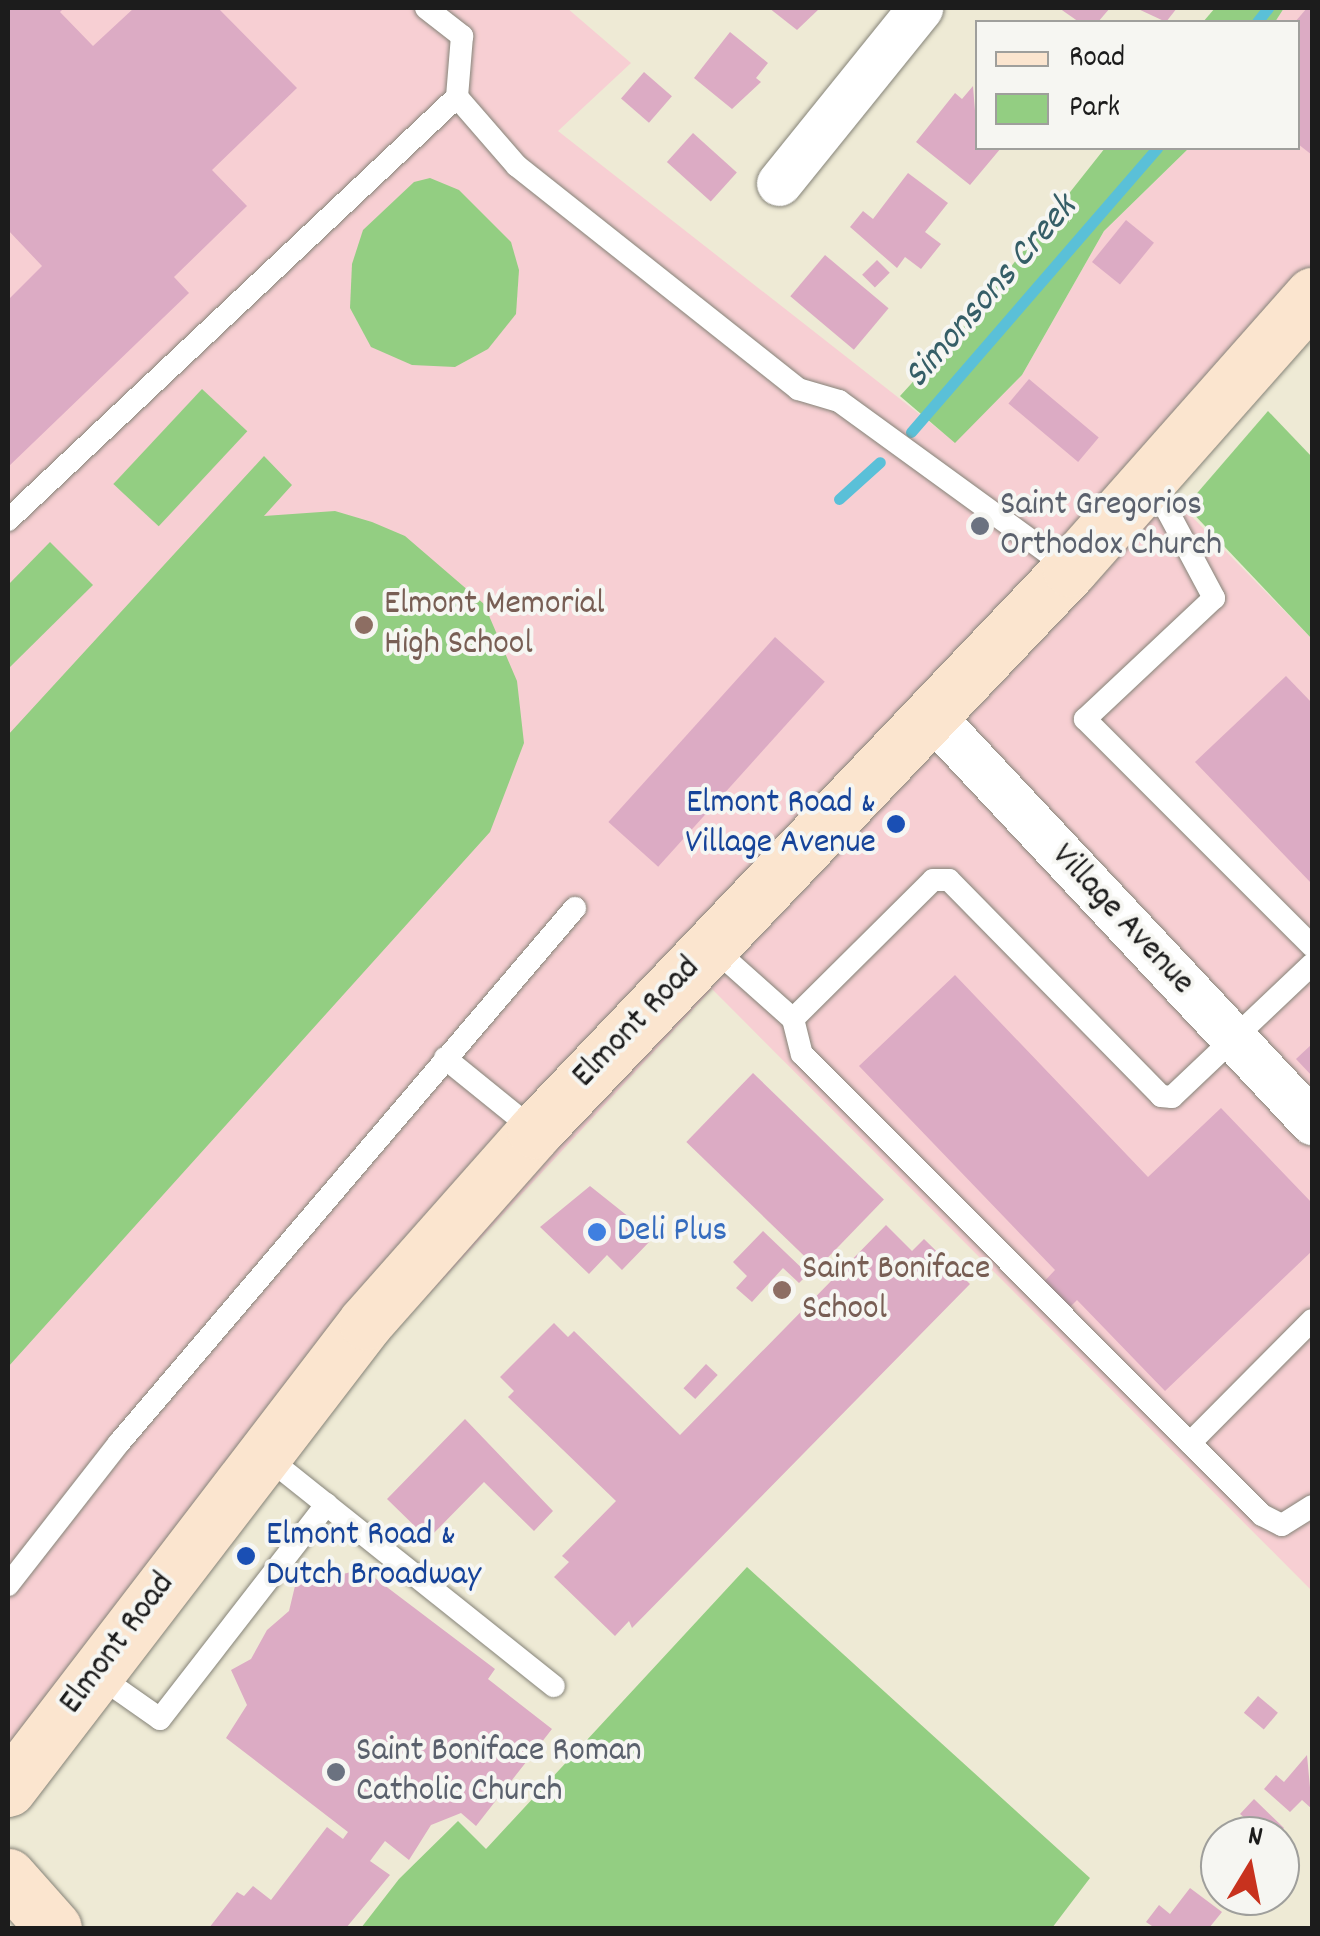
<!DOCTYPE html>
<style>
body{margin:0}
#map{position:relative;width:1320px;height:1936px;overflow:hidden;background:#eeead5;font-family:Dekko,sans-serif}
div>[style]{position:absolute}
.built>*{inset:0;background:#f7cfd3}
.green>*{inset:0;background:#93ce82;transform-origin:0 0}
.stream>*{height:11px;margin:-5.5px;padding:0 5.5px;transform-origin:5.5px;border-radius:5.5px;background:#5ac0d8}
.building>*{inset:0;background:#dcabc4;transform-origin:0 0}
.roads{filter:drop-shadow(0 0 2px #858378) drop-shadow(0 0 2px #858378)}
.service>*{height:22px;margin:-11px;padding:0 11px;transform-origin:11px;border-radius:11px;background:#fff}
.minor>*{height:45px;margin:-22.5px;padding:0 22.5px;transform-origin:22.5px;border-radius:22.5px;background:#fff}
.secondary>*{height:55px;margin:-27.5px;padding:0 27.5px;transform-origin:27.5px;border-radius:27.5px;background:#fbe5cf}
.dots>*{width:28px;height:28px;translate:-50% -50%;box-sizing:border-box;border:5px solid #f6f6f2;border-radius:50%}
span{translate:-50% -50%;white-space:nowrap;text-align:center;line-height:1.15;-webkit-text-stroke:8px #f6f6f2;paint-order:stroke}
.worship-label{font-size:35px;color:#5b616d}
.left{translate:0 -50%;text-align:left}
.education-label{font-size:35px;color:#785e54}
.transit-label{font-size:35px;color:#164399}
.right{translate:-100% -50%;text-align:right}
.street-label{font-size:35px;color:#1c1c1c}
.shop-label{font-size:35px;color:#366cbe}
.water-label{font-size:38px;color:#355e67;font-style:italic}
.frame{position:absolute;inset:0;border:10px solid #1c1c1c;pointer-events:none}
.legend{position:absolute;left:975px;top:20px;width:325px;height:130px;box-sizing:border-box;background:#f6f6f2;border:2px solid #9f9f9c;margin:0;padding:12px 18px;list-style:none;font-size:30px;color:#1c1c1c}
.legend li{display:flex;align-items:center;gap:20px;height:50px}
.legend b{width:50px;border:2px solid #9f9f9c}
.north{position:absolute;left:1200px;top:1816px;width:100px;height:100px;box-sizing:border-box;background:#f6f6f2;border:2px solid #9f9f9c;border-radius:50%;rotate:10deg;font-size:28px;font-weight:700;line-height:40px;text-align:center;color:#1c1c1c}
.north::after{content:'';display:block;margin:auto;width:35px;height:45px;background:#c8321e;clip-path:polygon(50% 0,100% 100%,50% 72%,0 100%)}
</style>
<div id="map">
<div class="built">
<i style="clip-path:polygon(8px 8px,567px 8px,631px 63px,558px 131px,955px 442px,1022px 375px,1104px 231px,1189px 148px,1298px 148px,1298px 22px,1275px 22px,1284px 8px,1312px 8px,1312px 300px,1156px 480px,1312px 639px,1312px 1591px,712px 989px,307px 1426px,8px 1812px)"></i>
</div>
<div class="green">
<i style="clip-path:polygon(1215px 8px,1284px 8px,1275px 22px,1203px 22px)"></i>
<i style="clip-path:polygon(1105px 148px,1189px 148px,1104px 231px,1022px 375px,955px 443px,900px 396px,964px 326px)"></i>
<i style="clip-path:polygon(430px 178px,459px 190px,511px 242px,519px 270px,516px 314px,488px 349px,455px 367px,412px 365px,371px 347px,350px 308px,352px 264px,363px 230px,414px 182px)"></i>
<i style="left:202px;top:389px;width:62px;height:130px;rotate:43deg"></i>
<i style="clip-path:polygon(1268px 411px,1312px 457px,1312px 639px,1186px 506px)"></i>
<i style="clip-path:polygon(264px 456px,292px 485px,264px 516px,335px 511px,372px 522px,405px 536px,484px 604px,517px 681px,524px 743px,490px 832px,8px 1367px,8px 735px)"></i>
<i style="clip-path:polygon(50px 542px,93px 585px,8px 669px,8px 585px)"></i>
<i style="clip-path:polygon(747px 1567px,1090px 1878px,1052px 1928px,361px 1928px,399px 1879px,458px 1821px,486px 1849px)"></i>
</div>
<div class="stream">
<i style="left:1257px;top:22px;width:18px;rotate:-52deg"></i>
<i style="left:911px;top:432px;width:376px;rotate:-49.1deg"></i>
<i style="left:839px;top:499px;width:55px;rotate:-42.1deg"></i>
</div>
<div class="building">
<i style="clip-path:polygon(8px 8px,64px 8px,60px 12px,93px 46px,134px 8px,218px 8px,297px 88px,212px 170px,247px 206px,174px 277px,189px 293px,8px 467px,8px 300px,42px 266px,8px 230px)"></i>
<i style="clip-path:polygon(769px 8px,820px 8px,797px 30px)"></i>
<i style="clip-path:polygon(1059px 8px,1110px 8px,1098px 22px,1079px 22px)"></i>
<i style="clip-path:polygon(1136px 8px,1177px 8px,1166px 22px)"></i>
<i style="clip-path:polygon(1307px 8px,1312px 8px,1312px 155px,1298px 144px,1295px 22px)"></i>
<i style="clip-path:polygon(730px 32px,768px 63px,756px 78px,761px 82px,732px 109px,694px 78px)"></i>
<i style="left:644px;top:72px;width:37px;height:35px;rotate:41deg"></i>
<i style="clip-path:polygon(973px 86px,978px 148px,1001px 148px,970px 185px,916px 142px,955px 93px,962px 99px)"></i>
<i style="left:693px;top:133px;width:59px;height:39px;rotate:42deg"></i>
<i style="clip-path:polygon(908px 173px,948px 203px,925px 232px,941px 244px,921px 269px,905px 257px,897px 268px,850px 227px,863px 211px,873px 219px)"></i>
<i style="left:1126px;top:220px;width:36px;height:54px;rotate:39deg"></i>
<i style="left:825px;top:255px;width:83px;height:54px;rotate:40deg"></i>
<i style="left:877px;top:260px;width:18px;height:21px;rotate:45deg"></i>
<i style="left:1029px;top:379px;width:91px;height:32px;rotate:40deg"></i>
<i style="left:775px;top:637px;width:67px;height:249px;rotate:42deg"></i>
<i style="clip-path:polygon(1286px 676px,1312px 703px,1312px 884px,1195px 762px)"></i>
<i style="clip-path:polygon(955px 975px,1148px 1177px,1221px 1108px,1312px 1203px,1312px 1251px,1165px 1391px,1077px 1300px,1064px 1313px,1039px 1287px,1055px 1270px,859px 1066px)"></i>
<i style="clip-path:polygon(1312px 1044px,1312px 1076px,1296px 1059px)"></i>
<i style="left:753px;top:1073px;width:182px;height:96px;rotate:44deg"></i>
<i style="clip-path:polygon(590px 1186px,654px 1237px,622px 1270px,607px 1255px,589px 1274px,540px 1227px)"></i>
<i style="clip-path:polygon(886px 1225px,912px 1251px,924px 1239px,970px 1284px,632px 1628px,629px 1621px,615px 1636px,554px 1577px,569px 1562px,562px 1556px,616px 1501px,508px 1397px,514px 1391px,500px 1377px,554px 1323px,568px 1337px,574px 1331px,680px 1435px)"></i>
<i style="clip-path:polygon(763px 1231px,808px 1274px,799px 1283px,783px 1268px,752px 1302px,736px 1288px,747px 1276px,733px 1262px)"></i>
<i style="left:706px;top:1364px;width:16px;height:33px;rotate:43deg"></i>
<i style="clip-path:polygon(465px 1419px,553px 1511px,534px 1531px,484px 1482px,428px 1539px,387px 1499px)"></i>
<i style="clip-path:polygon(363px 1569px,495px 1669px,488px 1679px,552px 1729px,476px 1826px,461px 1813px,431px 1825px,409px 1860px,385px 1841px,370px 1861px,390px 1875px,346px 1928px,209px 1928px,237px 1892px,244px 1896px,253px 1886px,271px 1900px,327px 1827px,343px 1839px,348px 1832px,226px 1738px,247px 1705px,231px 1670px,251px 1659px,267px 1630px,289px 1611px,295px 1586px)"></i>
<i style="left:1258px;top:1696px;width:26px;height:22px;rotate:40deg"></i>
<i style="clip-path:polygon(1307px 1755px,1312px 1809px,1302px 1800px,1290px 1812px,1264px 1789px,1276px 1775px,1284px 1782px)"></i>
<i style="clip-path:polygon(1254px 1799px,1284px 1828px,1276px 1836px,1237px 1836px,1250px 1822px,1240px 1814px)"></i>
<i style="clip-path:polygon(1190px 1888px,1222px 1912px,1209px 1928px,1155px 1928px,1146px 1922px,1159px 1905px,1170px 1914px)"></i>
</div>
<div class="roads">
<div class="service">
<i style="left:426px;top:8px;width:46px;rotate:37.9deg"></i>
<i style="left:462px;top:36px;width:61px;rotate:94.7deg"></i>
<i style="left:457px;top:97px;width:91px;rotate:49deg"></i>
<i style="left:517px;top:166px;width:359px;rotate:38.4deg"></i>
<i style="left:798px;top:389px;width:43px;rotate:16.3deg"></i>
<i style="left:839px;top:401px;width:286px;rotate:36deg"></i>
<i style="left:1151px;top:480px;width:134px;rotate:61.9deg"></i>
<i style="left:1214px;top:598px;width:177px;rotate:136.8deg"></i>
<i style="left:1085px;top:719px;width:321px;rotate:45deg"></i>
<i style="left:8px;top:520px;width:617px;rotate:-43.29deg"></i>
<i style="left:711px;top:946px;width:110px;rotate:41.7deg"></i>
<i style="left:793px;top:1019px;width:197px;rotate:-44.8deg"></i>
<i style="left:933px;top:880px;width:16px"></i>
<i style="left:949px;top:880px;width:303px;rotate:45.5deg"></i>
<i style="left:1161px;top:1096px;width:11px;rotate:5deg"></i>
<i style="left:1172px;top:1097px;width:193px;rotate:-43.5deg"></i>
<i style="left:793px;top:1019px;width:36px;rotate:76deg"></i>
<i style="left:802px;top:1054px;width:651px;rotate:45.06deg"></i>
<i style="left:1262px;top:1515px;width:22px;rotate:27deg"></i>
<i style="left:1282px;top:1525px;width:36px;rotate:-32deg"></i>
<i style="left:445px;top:1058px;width:116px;rotate:39deg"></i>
<i style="left:1190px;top:1443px;width:173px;rotate:-45.2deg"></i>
<i style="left:263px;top:1454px;width:372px;rotate:38.6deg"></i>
<i style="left:8px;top:1585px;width:180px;rotate:-52deg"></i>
<i style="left:119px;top:1443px;width:703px;rotate:-49.56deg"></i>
<i style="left:96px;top:1674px;width:78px;rotate:35.1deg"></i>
<i style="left:160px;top:1719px;width:272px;rotate:-52.2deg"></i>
</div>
<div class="minor">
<i style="left:779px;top:183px;width:225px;rotate:-51.1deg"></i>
<i style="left:933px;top:717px;width:555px;rotate:46.9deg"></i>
</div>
<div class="secondary">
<i style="left:8px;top:1789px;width:588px;rotate:-52.53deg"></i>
<i style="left:366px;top:1322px;width:255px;rotate:-48.5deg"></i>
<i style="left:535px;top:1131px;width:776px;rotate:-46.41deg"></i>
<i style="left:1070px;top:569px;width:366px;rotate:-48.5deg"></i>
<i style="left:8px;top:1876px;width:69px;rotate:48.5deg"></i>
</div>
</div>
<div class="dots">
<i style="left:980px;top:526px;background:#6b7280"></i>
<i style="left:364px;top:625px;background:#8d6e63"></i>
<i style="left:896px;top:824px;background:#1a4fb4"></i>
<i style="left:597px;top:1232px;background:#3f7fe0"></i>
<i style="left:782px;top:1290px;background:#8d6e63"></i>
<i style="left:246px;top:1556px;background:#1a4fb4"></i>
<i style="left:336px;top:1772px;background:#6b7280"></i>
</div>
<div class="worship-label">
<span class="left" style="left:1000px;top:526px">Saint Gregorios<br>Orthodox Church</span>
<span class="left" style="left:356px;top:1772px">Saint Boniface Roman<br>Catholic Church</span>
</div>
<div class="education-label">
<span class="left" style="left:384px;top:625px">Elmont Memorial<br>High School</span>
<span class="left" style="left:802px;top:1290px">Saint Boniface<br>School</span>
</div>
<div class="transit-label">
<span class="right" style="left:876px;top:824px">Elmont Road &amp;<br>Village Avenue</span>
<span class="left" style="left:266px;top:1556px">Elmont Road &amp;<br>Dutch Broadway</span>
</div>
<div class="street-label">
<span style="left:1122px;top:920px;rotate:47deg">Village Avenue</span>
<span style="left:637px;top:1023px;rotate:-46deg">Elmont Road</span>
<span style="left:118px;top:1644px;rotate:-53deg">Elmont Road</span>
</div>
<div class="shop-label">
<span class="left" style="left:617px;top:1232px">Deli Plus</span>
</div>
<div class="water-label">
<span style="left:992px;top:293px;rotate:-49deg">Simonsons Creek</span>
</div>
<div class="frame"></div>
<ul class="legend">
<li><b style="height:12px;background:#fbe5cf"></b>Road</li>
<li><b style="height:28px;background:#93ce82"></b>Park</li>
</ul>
<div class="north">N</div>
</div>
